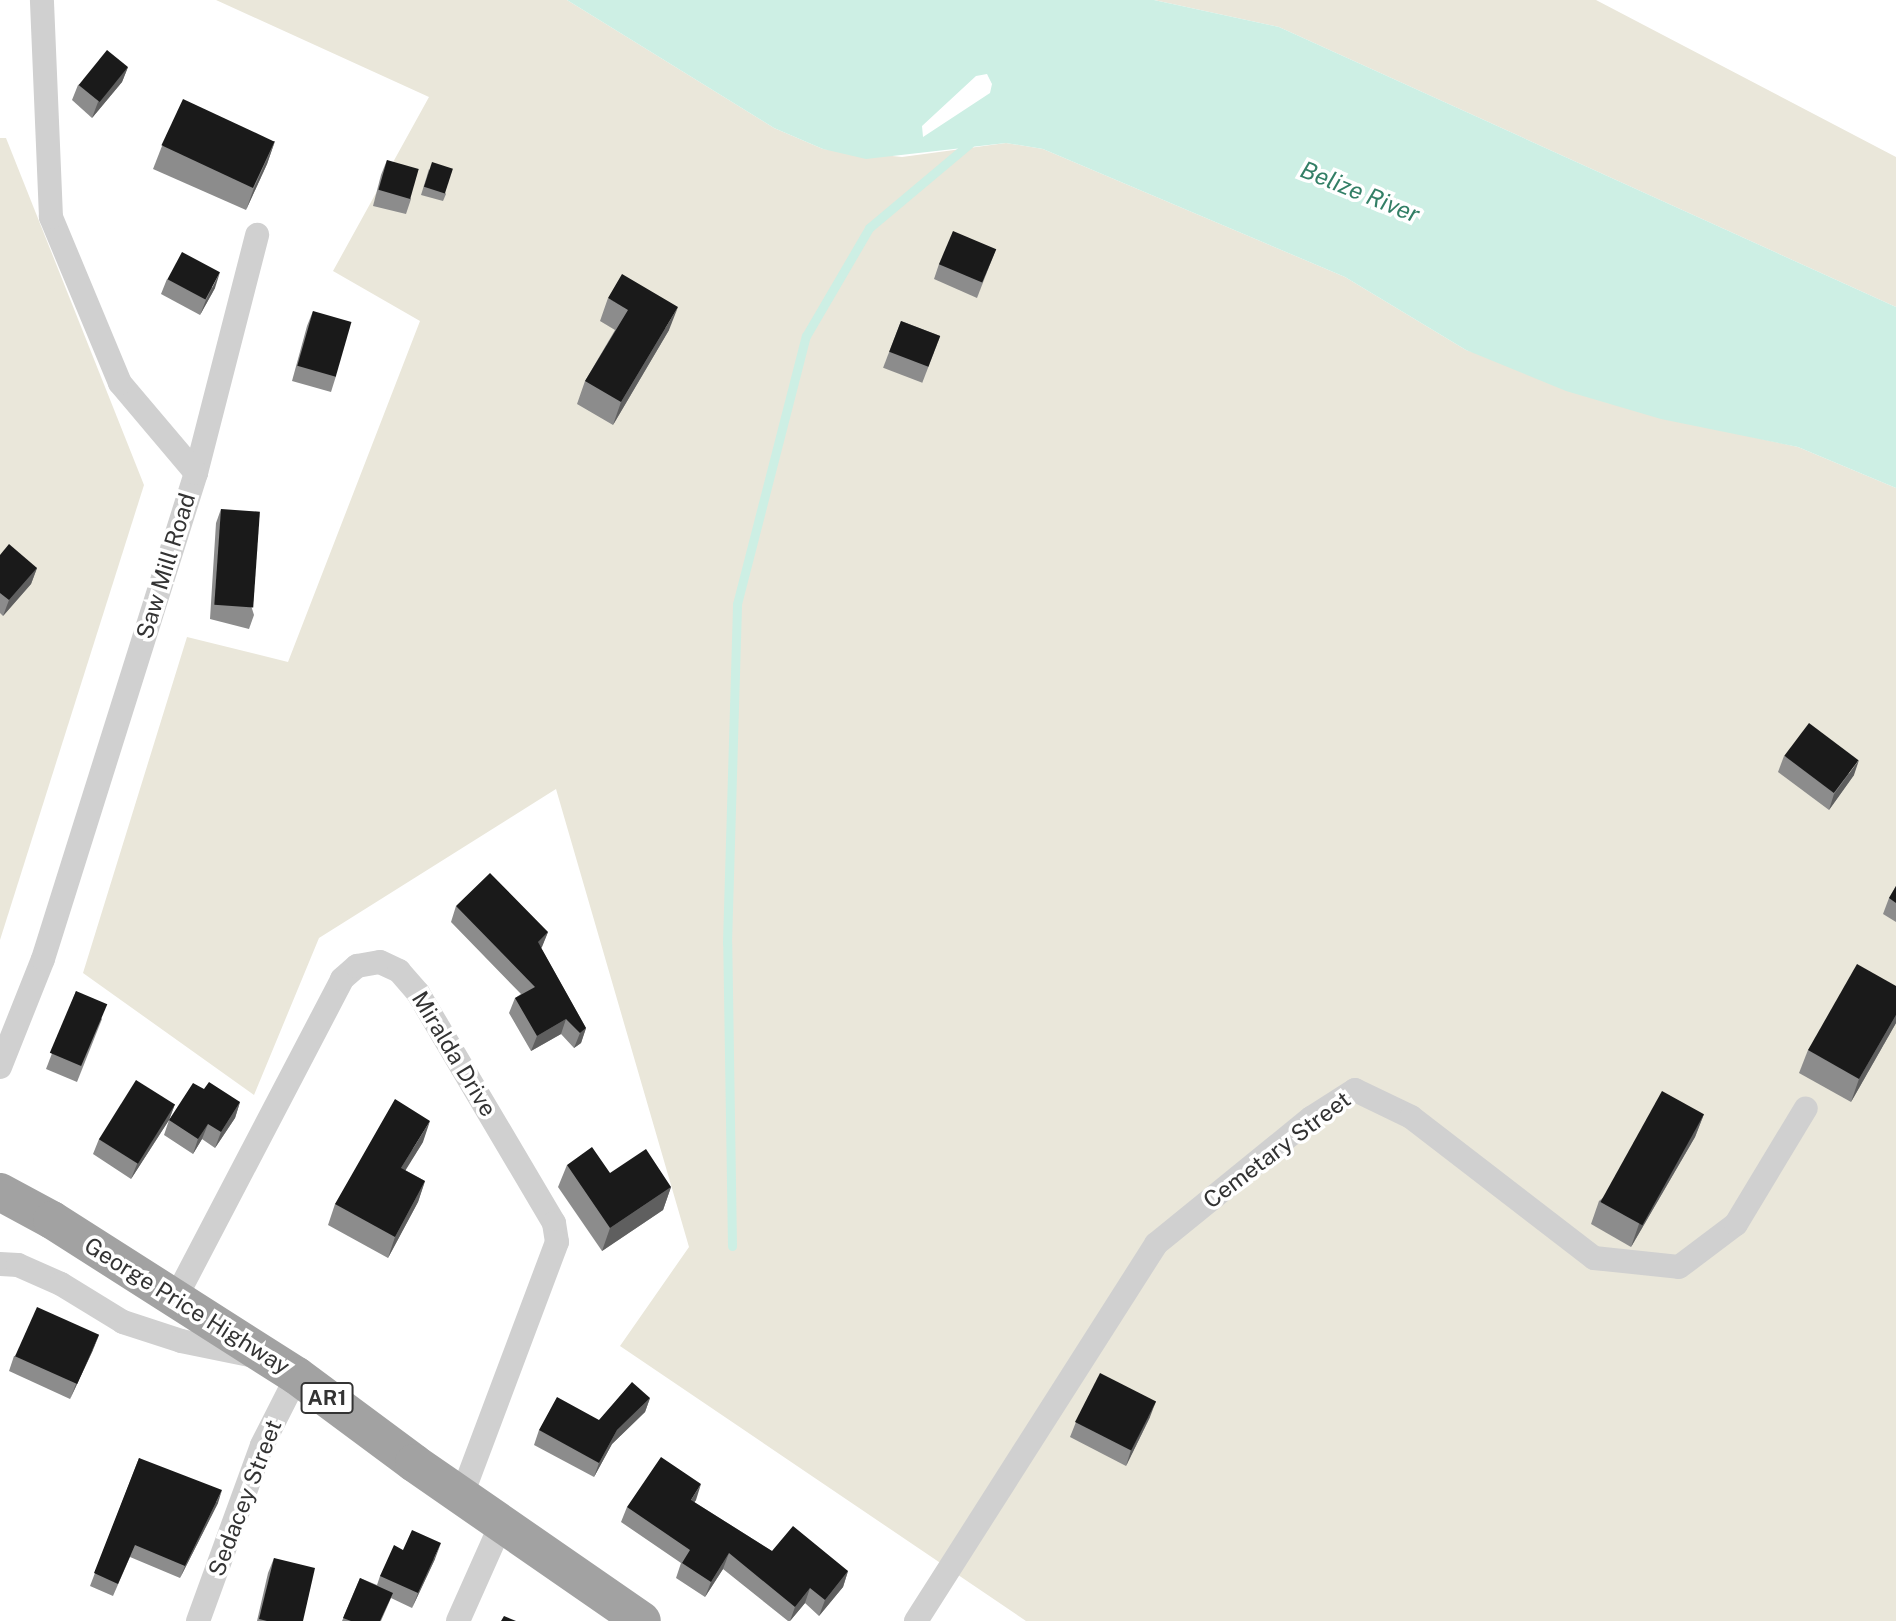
<!DOCTYPE html>
<style>
body{margin:0}
#map{position:relative;width:1896px;height:1621px;overflow:hidden;background:#fff;font-family:"Public Sans",sans-serif}
div>[style]{position:absolute}
.green>*{inset:0;background:#eae7da}
.water>*{inset:0;background:#cdefe4}
.stream>*{height:9px;margin:-4.5px;padding:0 4.5px;transform-origin:4.5px;border-radius:4.5px;background:#cdefe4}
.minor>*{height:24px;margin:-12px;padding:0 12px;transform-origin:12px;border-radius:12px;background:#d0d0d0}
.trunk>*{height:38px;margin:-19px;padding:0 19px;transform-origin:19px;border-radius:19px;background:#a2a2a2}
.wall>*{inset:0;background:#8c8c8c;transform-origin:0 0}
.shaded-wall>*{inset:0;background:#5f5f5f}
.building>*{inset:0;background:#1a1a1a;transform-origin:0 0}
span{translate:-50% -50%;white-space:nowrap;text-align:center;line-height:1.15;-webkit-text-stroke:7px #fff;paint-order:stroke}
.shield-label span{padding:2px 5px;background:#fff;border:2px solid;border-radius:5px;-webkit-text-stroke-width:0}
.shield-label{font-size:21px;color:#333;font-weight:700}
.street-label{font-size:23px;color:#333}
.water-label{font-size:24px;color:#337f66;font-style:italic}
</style>
<div id="map">
<div class="green">
<i style="clip-path:polygon(216px 0,567px 0,774px 128px,823px 149px,902px 157px,1006px 143px,1043px 149px,1345px 277px,1466px 350px,1730px 432px,1798px 447px,1896px 488px,1896px 1621px,1026px 1621px,620px 1346px,689px 1247px,556px 789px,319px 938px,254px 1095px,83px 973px,187px 637px,288px 662px,420px 321px,333px 271px,429px 97px)"></i>
<i style="clip-path:polygon(1154px 0,1596px 0,1896px 157px,1896px 307px,1279px 27px)"></i>
<i style="clip-path:polygon(0 138px,6px 138px,144px 485px,0 940px)"></i>
</div>
<div class="water">
<i style="clip-path:polygon(evenodd,567px 0,1154px 0,1279px 27px,1896px 307px,1896px 488px,1798px 447px,1661px 419px,1566px 391px,1466px 350px,1345px 277px,1043px 149px,1006px 143px,866px 159px,823px 149px,774px 128px,567px 0,987px 74px,992px 84px,990px 93px,923px 137px,922px 126px,976px 76px,987px 74px)"></i>
</div>
<div class="stream">
<i style="left:732px;top:1246px;width:303px;rotate:-90.9deg"></i>
<i style="left:727px;top:943px;width:339px;rotate:-88.3deg"></i>
<i style="left:737px;top:604px;width:277px;rotate:-75.6deg"></i>
<i style="left:806px;top:336px;width:125px;rotate:-59.7deg"></i>
<i style="left:869px;top:228px;width:131px;rotate:-40deg"></i>
</div>
<div class="minor">
<i style="left:196px;top:473px;width:246px;rotate:-75.6deg"></i>
<i style="left:0;top:1067px;width:116px;rotate:-68.3deg"></i>
<i style="left:43px;top:959px;width:510px;rotate:-72.53deg"></i>
<i style="left:196px;top:473px;width:118px;rotate:-130.2deg"></i>
<i style="left:120px;top:383px;width:180px;rotate:-112.6deg"></i>
<i style="left:51px;top:217px;width:217px;rotate:-92.4deg"></i>
<i style="left:0;top:1264px;width:18px;rotate:3deg"></i>
<i style="left:18px;top:1265px;width:47px;rotate:23.8deg"></i>
<i style="left:61px;top:1284px;width:73px;rotate:31.5deg"></i>
<i style="left:123px;top:1322px;width:61px;rotate:18.1deg"></i>
<i style="left:181px;top:1341px;width:70px;rotate:11.5deg"></i>
<i style="left:174px;top:1301px;width:363px;rotate:-62.4deg"></i>
<i style="left:342px;top:979px;width:20px;rotate:-41deg"></i>
<i style="left:357px;top:966px;width:23px;rotate:-10deg"></i>
<i style="left:380px;top:962px;width:21px;rotate:25deg"></i>
<i style="left:399px;top:971px;width:29px;rotate:49deg"></i>
<i style="left:418px;top:993px;width:267px;rotate:59.4deg"></i>
<i style="left:554px;top:1223px;width:19px;rotate:81deg"></i>
<i style="left:557px;top:1242px;width:270px;rotate:110.6deg"></i>
<i style="left:198px;top:1621px;width:187px;rotate:-70deg"></i>
<i style="left:262px;top:1445px;width:77px;rotate:-63.1deg"></i>
<i style="left:458px;top:1621px;width:108px;rotate:-66deg"></i>
<i style="left:916px;top:1621px;width:447px;rotate:-57.5deg"></i>
<i style="left:1156px;top:1244px;width:200px;rotate:-39.1deg"></i>
<i style="left:1311px;top:1118px;width:52px;rotate:-32.5deg"></i>
<i style="left:1355px;top:1090px;width:62px;rotate:25.7deg"></i>
<i style="left:1411px;top:1117px;width:231px;rotate:37.6deg"></i>
<i style="left:1594px;top:1258px;width:85px;rotate:6deg"></i>
<i style="left:1679px;top:1267px;width:71px;rotate:-37deg"></i>
<i style="left:1736px;top:1224px;width:135px;rotate:-58.9deg"></i>
</div>
<div class="trunk">
<i style="left:0;top:1192px;width:59px;rotate:28.3deg"></i>
<i style="left:52px;top:1220px;width:290px;rotate:32.5deg"></i>
<i style="left:297px;top:1376px;width:146px;rotate:36.6deg"></i>
<i style="left:414px;top:1463px;width:277px;rotate:34.7deg"></i>
</div>
<div class="wall">
<i style="clip-path:polygon(128px 67px,122px 82px,92px 118px,72px 100px,78px 85px)"></i>
<i style="clip-path:polygon(275px 141px,267px 164px,246px 210px,153px 169px,162px 146px)"></i>
<i style="clip-path:polygon(387px 160px,411px 199px,406px 214px,373px 206px,381px 175px)"></i>
<i style="clip-path:polygon(429px 169px,446px 194px,443px 201px,421px 195px)"></i>
<i style="clip-path:polygon(996px 249px,977px 298px,934px 279px,939px 264px)"></i>
<i style="clip-path:polygon(167px 279px,215px 288px,200px 315px,161px 294px)"></i>
<i style="clip-path:polygon(608px 298px,669px 330px,613px 425px,577px 404px,585px 381px,615px 330px,600px 321px)"></i>
<i style="clip-path:polygon(313px 311px,336px 376px,331px 392px,292px 381px,307px 326px)"></i>
<i style="left:901px;top:321px;width:42px;height:50px;rotate:21deg"></i>
<i style="clip-path:polygon(221px 509px,254px 615px,249px 629px,210px 619px,216px 523px)"></i>
<i style="clip-path:polygon(0 555px,37px 568px,31px 584px,3px 616px,0 613px)"></i>
<i style="clip-path:polygon(1784px 756px,1854px 775px,1829px 810px,1778px 772px)"></i>
<i style="clip-path:polygon(1896px 886px,1896px 922px,1883px 914px,1889px 898px)"></i>
<i style="clip-path:polygon(456px 906px,548px 932px,541px 948px,586px 1028px,581px 1043px,574px 1048px,561px 1034px,531px 1051px,509px 1013px,515px 998px,521px 994px,451px 922px)"></i>
<i style="clip-path:polygon(1896px 986px,1896px 1023px,1851px 1102px,1799px 1073px,1808px 1050px)"></i>
<i style="clip-path:polygon(76px 991px,102px 1019px,77px 1082px,46px 1069px)"></i>
<i style="clip-path:polygon(204px 1089px,240px 1102px,235px 1118px,215px 1148px,202px 1139px,193px 1154px,164px 1135px,169px 1120px,131px 1179px,93px 1154px,99px 1139px,175px 1104px,169px 1120px)"></i>
<i style="clip-path:polygon(1704px 1114px,1695px 1137px,1631px 1247px,1591px 1224px,1599px 1201px)"></i>
<i style="clip-path:polygon(423px 1142px,405px 1170px,425px 1181px,418px 1202px,388px 1258px,328px 1225px,335px 1204px)"></i>
<i style="clip-path:polygon(567px 1165px,610px 1173px,671px 1187px,663px 1210px,602px 1251px,558px 1187px)"></i>
<i style="clip-path:polygon(93px 1350px,70px 1399px,9px 1371px,14px 1356px)"></i>
<i style="clip-path:polygon(650px 1398px,645px 1412px,612px 1444px,594px 1477px,534px 1445px,539px 1430px,599px 1420px)"></i>
<i style="clip-path:polygon(1150px 1417px,1126px 1466px,1070px 1437px,1076px 1422px)"></i>
<i style="clip-path:polygon(139px 1458px,218px 1503px,180px 1578px,130px 1557px,113px 1596px,90px 1586px)"></i>
<i style="clip-path:polygon(696px 1500px,694px 1502px,772px 1551px,848px 1571px,843px 1587px,819px 1616px,805px 1603px,790px 1621px,788px 1621px,723px 1569px,705px 1597px,676px 1578px,681px 1563px,621px 1522px,627px 1507px)"></i>
<i style="clip-path:polygon(403px 1550px,435px 1559px,412px 1608px,391px 1598px,381px 1621px,342px 1621px,360px 1578px,377px 1585px,380px 1576px)"></i>
<i style="clip-path:polygon(274px 1558px,303px 1621px,257px 1621px,268px 1573px)"></i>
</div>
<div class="shaded-wall">
<i style="clip-path:polygon(128px 67px,122px 82px,92px 118px,98px 102px)"></i>
<i style="clip-path:polygon(275px 141px,267px 164px,246px 210px,254px 188px)"></i>
<i style="clip-path:polygon(220px 272px,215px 288px,200px 315px,206px 300px)"></i>
<i style="clip-path:polygon(678px 307px,669px 330px,613px 425px,621px 402px)"></i>
<i style="clip-path:polygon(37px 568px,31px 584px,3px 616px,9px 600px)"></i>
<i style="clip-path:polygon(1859px 760px,1854px 775px,1829px 810px,1834px 794px)"></i>
<i style="clip-path:polygon(548px 932px,542px 947px,532px 958px,538px 942px)"></i>
<i style="clip-path:polygon(1896px 1015px,1896px 1023px,1851px 1102px,1859px 1079px)"></i>
<i style="clip-path:polygon(566px 1019px,561px 1034px,531px 1051px,537px 1036px)"></i>
<i style="clip-path:polygon(586px 1028px,581px 1043px,574px 1048px,580px 1033px)"></i>
<i style="clip-path:polygon(240px 1102px,235px 1118px,215px 1148px,221px 1132px)"></i>
<i style="clip-path:polygon(175px 1104px,169px 1120px,131px 1179px,137px 1164px)"></i>
<i style="clip-path:polygon(1704px 1114px,1695px 1137px,1631px 1247px,1639px 1224px)"></i>
<i style="clip-path:polygon(430px 1121px,423px 1142px,394px 1189px,401px 1168px)"></i>
<i style="clip-path:polygon(208px 1124px,202px 1139px,193px 1154px,198px 1139px)"></i>
<i style="clip-path:polygon(425px 1181px,418px 1202px,388px 1258px,395px 1237px)"></i>
<i style="clip-path:polygon(671px 1187px,663px 1210px,602px 1251px,610px 1228px)"></i>
<i style="clip-path:polygon(99px 1335px,93px 1350px,70px 1399px,76px 1384px)"></i>
<i style="clip-path:polygon(650px 1398px,645px 1412px,612px 1444px,594px 1477px,599px 1463px,617px 1430px)"></i>
<i style="clip-path:polygon(1156px 1401px,1150px 1417px,1126px 1466px,1131px 1450px)"></i>
<i style="clip-path:polygon(701px 1484px,696px 1500px,685px 1516px,691px 1500px)"></i>
<i style="clip-path:polygon(222px 1490px,218px 1503px,180px 1578px,185px 1566px)"></i>
<i style="clip-path:polygon(441px 1543px,435px 1559px,412px 1608px,418px 1593px)"></i>
<i style="clip-path:polygon(729px 1553px,723px 1569px,705px 1597px,711px 1582px)"></i>
<i style="clip-path:polygon(848px 1571px,843px 1587px,819px 1616px,825px 1600px)"></i>
<i style="clip-path:polygon(810px 1588px,805px 1603px,790px 1621px,795px 1607px)"></i>
</div>
<div class="building">
<i style="left:107px;top:50px;width:27px;height:45px;rotate:39deg"></i>
<i style="left:183px;top:99px;width:101px;height:51px;rotate:25deg"></i>
<i style="left:387px;top:160px;width:33px;height:31px;rotate:16deg"></i>
<i style="left:432px;top:162px;width:22px;height:26px;rotate:18deg"></i>
<i style="left:953px;top:231px;width:47px;height:36px;rotate:23deg"></i>
<i style="left:182px;top:252px;width:43px;height:31px;rotate:28deg"></i>
<i style="clip-path:polygon(622px 274px,678px 307px,621px 402px,585px 381px,628px 310px,608px 298px)"></i>
<i style="left:313px;top:311px;width:40px;height:57px;rotate:16deg"></i>
<i style="left:901px;top:321px;width:42px;height:33px;rotate:21deg"></i>
<i style="left:221px;top:509px;width:39px;height:96px;rotate:4deg"></i>
<i style="clip-path:polygon(9px 544px,37px 568px,9px 600px,0 593px,0 555px)"></i>
<i style="left:1809px;top:723px;width:62px;height:41px;rotate:37deg"></i>
<i style="clip-path:polygon(490px 873px,548px 932px,538px 942px,586px 1028px,580px 1033px,566px 1019px,537px 1036px,515px 998px,535px 987px,456px 906px)"></i>
<i style="clip-path:polygon(1896px 886px,1896px 903px,1889px 898px)"></i>
<i style="clip-path:polygon(1857px 964px,1896px 986px,1896px 1015px,1859px 1079px,1808px 1050px)"></i>
<i style="left:76px;top:991px;width:34px;height:67px;rotate:23deg"></i>
<i style="left:136px;top:1080px;width:46px;height:70px;rotate:32deg"></i>
<i style="clip-path:polygon(209px 1082px,240px 1102px,221px 1132px,208px 1124px,198px 1139px,169px 1120px,193px 1083px,204px 1089px)"></i>
<i style="left:1662px;top:1091px;width:48px;height:127px;rotate:29deg"></i>
<i style="clip-path:polygon(395px 1099px,430px 1121px,401px 1168px,425px 1181px,395px 1237px,335px 1204px)"></i>
<i style="clip-path:polygon(592px 1147px,610px 1173px,646px 1149px,671px 1187px,610px 1228px,567px 1165px)"></i>
<i style="left:37px;top:1307px;width:68px;height:54px;rotate:24deg"></i>
<i style="left:1100px;top:1373px;width:63px;height:55px;rotate:27deg"></i>
<i style="clip-path:polygon(632px 1382px,650px 1398px,617px 1430px,599px 1463px,539px 1430px,557px 1397px,599px 1420px)"></i>
<i style="clip-path:polygon(661px 1457px,701px 1484px,691px 1500px,772px 1551px,793px 1526px,848px 1571px,825px 1600px,810px 1588px,795px 1607px,729px 1553px,711px 1582px,682px 1563px,690px 1550px,627px 1507px)"></i>
<i style="clip-path:polygon(139px 1458px,222px 1490px,185px 1566px,135px 1545px,118px 1584px,94px 1573px)"></i>
<i style="clip-path:polygon(412px 1530px,441px 1543px,418px 1593px,380px 1576px,394px 1545px,403px 1550px)"></i>
<i style="clip-path:polygon(274px 1558px,315px 1568px,303px 1621px,267px 1621px,259px 1619px)"></i>
<i style="clip-path:polygon(360px 1578px,393px 1593px,380px 1621px,351px 1621px,343px 1618px)"></i>
<i style="clip-path:polygon(504px 1616px,516px 1621px,501px 1621px)"></i>
</div>
<div class="shield-label">
<span style="left:327px;top:1398px">AR1</span>
</div>
<div class="street-label">
<span style="left:166px;top:566px;rotate:-73deg">Saw Mill Road</span>
<span style="left:454px;top:1054px;rotate:59deg">Miralda Drive</span>
<span style="left:1277px;top:1150px;rotate:-37deg">Cemetary Street</span>
<span style="left:187px;top:1306px;rotate:32deg">George Price Highway</span>
<span style="left:245px;top:1498px;rotate:-69deg">Sedacey Street</span>
</div>
<div class="water-label">
<span style="left:1360px;top:192px;rotate:22deg">Belize River</span>
</div>
</div>
